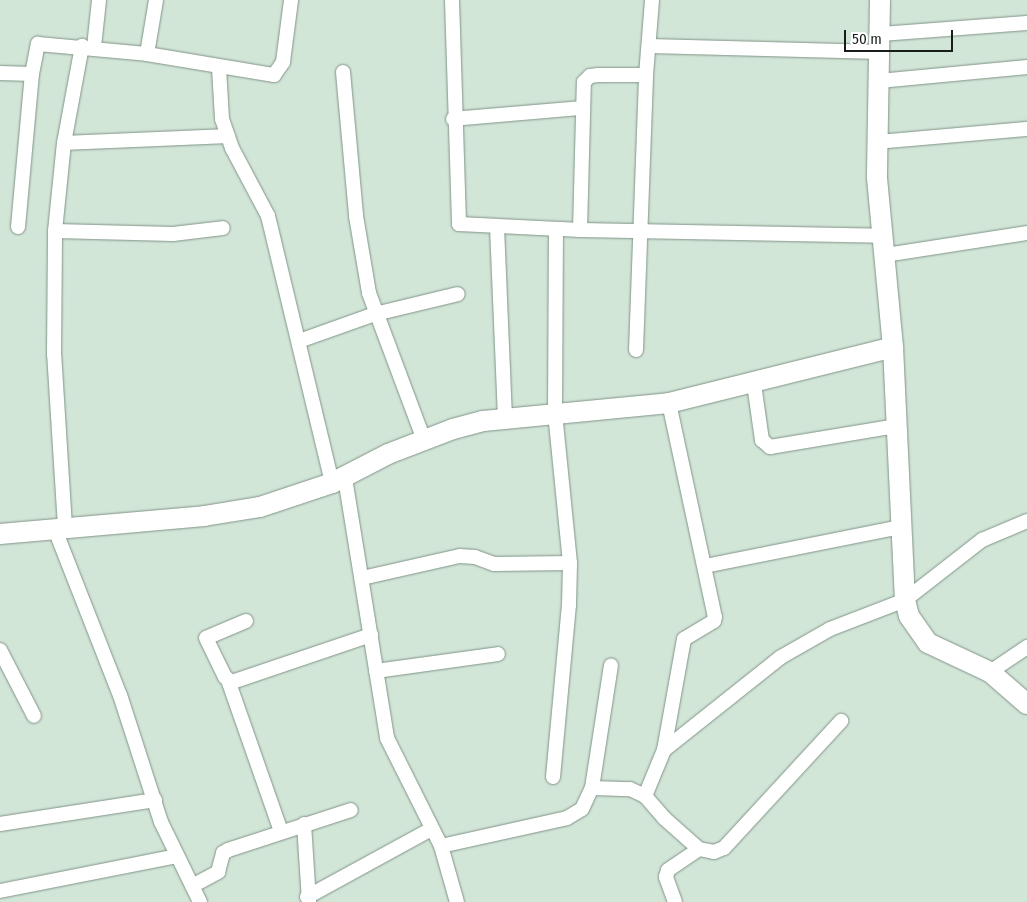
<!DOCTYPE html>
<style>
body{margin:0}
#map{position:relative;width:1027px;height:902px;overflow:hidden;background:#d2e6d8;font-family:"Fira Sans Condensed",sans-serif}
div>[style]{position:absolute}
.roads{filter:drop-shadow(0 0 1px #819487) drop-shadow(0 0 1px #819487)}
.street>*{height:14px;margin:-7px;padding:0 7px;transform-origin:7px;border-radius:7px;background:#fff}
.secondary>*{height:20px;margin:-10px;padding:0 10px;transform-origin:10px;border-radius:10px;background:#fff}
span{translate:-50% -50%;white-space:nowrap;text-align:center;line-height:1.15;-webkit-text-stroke:5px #fff;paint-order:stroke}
.scale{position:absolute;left:844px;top:30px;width:109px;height:22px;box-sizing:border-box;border:2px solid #171e19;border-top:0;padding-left:6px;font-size:15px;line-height:18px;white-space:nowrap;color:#171e19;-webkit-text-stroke:4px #fff;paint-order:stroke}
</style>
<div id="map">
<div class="roads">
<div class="street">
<i style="left:452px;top:0;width:224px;rotate:88.2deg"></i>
<i style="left:459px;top:224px;width:121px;rotate:2.8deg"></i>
<i style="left:580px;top:230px;width:302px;rotate:1.1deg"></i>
<i style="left:881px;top:34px;width:146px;rotate:-4.3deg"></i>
<i style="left:649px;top:46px;width:231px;rotate:1.5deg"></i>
<i style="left:94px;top:47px;width:47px;rotate:-83.9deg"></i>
<i style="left:147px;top:54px;width:55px;rotate:-80.5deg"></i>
<i style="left:219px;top:68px;width:51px;rotate:86.6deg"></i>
<i style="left:222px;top:119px;width:31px;rotate:71deg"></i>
<i style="left:232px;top:148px;width:77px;rotate:62.1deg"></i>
<i style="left:268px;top:216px;width:275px;rotate:76.5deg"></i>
<i style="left:343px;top:72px;width:145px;rotate:84.8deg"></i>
<i style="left:356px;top:216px;width:78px;rotate:80.4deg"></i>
<i style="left:369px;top:293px;width:157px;rotate:69.5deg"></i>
<i style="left:0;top:73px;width:32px;rotate:2deg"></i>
<i style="left:879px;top:81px;width:149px;rotate:-5.4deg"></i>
<i style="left:453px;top:119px;width:129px;rotate:-4.9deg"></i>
<i style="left:877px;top:142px;width:151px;rotate:-5deg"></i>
<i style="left:64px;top:143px;width:164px;rotate:-2.4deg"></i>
<i style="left:18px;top:227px;width:154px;rotate:-84.8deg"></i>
<i style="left:32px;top:74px;width:31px;rotate:-79deg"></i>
<i style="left:38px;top:44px;width:109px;rotate:5.2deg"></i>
<i style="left:147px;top:54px;width:129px;rotate:9.4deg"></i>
<i style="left:274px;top:75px;width:16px;rotate:-55deg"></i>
<i style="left:283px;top:62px;width:63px;rotate:-82.6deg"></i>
<i style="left:497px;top:227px;width:190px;rotate:87.6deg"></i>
<i style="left:580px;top:230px;width:148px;rotate:-88.5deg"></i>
<i style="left:584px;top:82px;width:8px;rotate:-45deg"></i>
<i style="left:590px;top:76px;width:8px;rotate:-7deg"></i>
<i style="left:598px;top:75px;width:48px"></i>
<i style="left:55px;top:231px;width:118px;rotate:1.5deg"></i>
<i style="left:173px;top:234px;width:50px;rotate:-6.8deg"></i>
<i style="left:885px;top:255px;width:144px;rotate:-8.8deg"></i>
<i style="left:299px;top:341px;width:81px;rotate:-19.6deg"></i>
<i style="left:375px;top:314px;width:85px;rotate:-13.5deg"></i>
<i style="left:636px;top:350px;width:275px;rotate:-87.9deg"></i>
<i style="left:646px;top:75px;width:75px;rotate:-85.4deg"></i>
<i style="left:754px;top:384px;width:57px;rotate:81.9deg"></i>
<i style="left:762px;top:440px;width:11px;rotate:41deg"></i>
<i style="left:770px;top:447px;width:129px;rotate:-9.4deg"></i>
<i style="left:669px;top:403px;width:219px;rotate:77.9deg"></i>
<i style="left:715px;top:617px;width:4px;rotate:104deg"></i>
<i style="left:714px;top:621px;width:35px;rotate:149deg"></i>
<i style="left:684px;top:639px;width:113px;rotate:100.2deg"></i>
<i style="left:664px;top:750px;width:50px;rotate:112.4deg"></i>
<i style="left:645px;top:796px;width:29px;rotate:49deg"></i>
<i style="left:664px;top:818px;width:47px;rotate:41.5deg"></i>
<i style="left:699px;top:849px;width:15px;rotate:11deg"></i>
<i style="left:714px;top:852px;width:11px;rotate:-22deg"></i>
<i style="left:724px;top:848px;width:173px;rotate:-47.3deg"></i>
<i style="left:345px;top:478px;width:263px;rotate:80.8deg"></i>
<i style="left:387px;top:738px;width:121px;rotate:63.4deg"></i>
<i style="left:441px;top:846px;width:58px;rotate:74.1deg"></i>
<i style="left:54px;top:527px;width:180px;rotate:68.6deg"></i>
<i style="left:120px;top:695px;width:133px;rotate:72.1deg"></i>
<i style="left:161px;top:822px;width:89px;rotate:64deg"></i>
<i style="left:65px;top:527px;width:173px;rotate:-93.6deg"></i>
<i style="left:54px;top:354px;width:123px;rotate:-89.5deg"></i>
<i style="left:55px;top:231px;width:88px;rotate:-84.2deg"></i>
<i style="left:64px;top:143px;width:99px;rotate:-79.5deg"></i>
<i style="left:705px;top:566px;width:200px;rotate:-11.3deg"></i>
<i style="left:362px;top:578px;width:100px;rotate:-12.7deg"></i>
<i style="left:460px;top:556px;width:15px;rotate:4deg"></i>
<i style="left:475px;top:557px;width:20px;rotate:20deg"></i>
<i style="left:494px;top:564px;width:76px;rotate:-0.8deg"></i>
<i style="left:246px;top:621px;width:43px;rotate:157deg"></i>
<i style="left:206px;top:638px;width:43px;rotate:64deg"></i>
<i style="left:225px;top:677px;width:9px;rotate:36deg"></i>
<i style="left:232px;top:682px;width:147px;rotate:-18.7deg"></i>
<i style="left:0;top:650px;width:74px;rotate:62.7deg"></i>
<i style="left:376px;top:671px;width:123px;rotate:-7.9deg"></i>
<i style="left:990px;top:672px;width:45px;rotate:-34deg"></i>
<i style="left:228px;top:680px;width:160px;rotate:70.7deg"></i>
<i style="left:664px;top:750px;width:149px;rotate:-38.5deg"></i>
<i style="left:781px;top:657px;width:56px;rotate:-29.7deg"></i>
<i style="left:830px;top:629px;width:80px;rotate:-21.1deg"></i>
<i style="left:905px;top:600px;width:98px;rotate:-37.9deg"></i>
<i style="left:982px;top:540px;width:49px;rotate:-22.9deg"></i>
<i style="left:553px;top:777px;width:173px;rotate:-84.7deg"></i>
<i style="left:569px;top:605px;width:42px;rotate:-88.6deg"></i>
<i style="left:570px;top:563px;width:151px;rotate:-95.7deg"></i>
<i style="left:555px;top:413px;width:184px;rotate:-89.7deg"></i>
<i style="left:592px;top:788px;width:124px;rotate:-81.2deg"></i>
<i style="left:0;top:824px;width:157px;rotate:-8.8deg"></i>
<i style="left:304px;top:824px;width:78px;rotate:86.3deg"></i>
<i style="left:441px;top:846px;width:129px;rotate:-12.5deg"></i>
<i style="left:567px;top:818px;width:17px;rotate:-31deg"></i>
<i style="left:582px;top:809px;width:23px;rotate:-65deg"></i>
<i style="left:592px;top:788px;width:38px;rotate:2deg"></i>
<i style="left:630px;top:789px;width:17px;rotate:25deg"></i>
<i style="left:192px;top:886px;width:30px;rotate:-28deg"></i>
<i style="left:218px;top:872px;width:20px;rotate:-75deg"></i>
<i style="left:223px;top:853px;width:6px;rotate:-31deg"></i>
<i style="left:228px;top:850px;width:129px;rotate:-18deg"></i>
<i style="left:0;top:891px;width:180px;rotate:-11.2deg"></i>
<i style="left:307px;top:897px;width:141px;rotate:-28.7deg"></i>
<i style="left:675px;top:902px;width:27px;rotate:-110deg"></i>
<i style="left:666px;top:877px;width:7px;rotate:-74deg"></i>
<i style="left:668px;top:870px;width:37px;rotate:-34deg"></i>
</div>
<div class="secondary">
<i style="left:880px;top:0;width:178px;rotate:91deg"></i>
<i style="left:877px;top:178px;width:170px;rotate:84.6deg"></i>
<i style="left:893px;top:347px;width:253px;rotate:87.3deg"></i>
<i style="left:905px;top:600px;width:16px;rotate:76deg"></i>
<i style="left:909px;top:616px;width:33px;rotate:55deg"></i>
<i style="left:928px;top:643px;width:68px;rotate:25.1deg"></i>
<i style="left:990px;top:672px;width:49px;rotate:40.9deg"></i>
<i style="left:0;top:534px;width:205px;rotate:-5deg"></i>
<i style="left:204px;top:516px;width:57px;rotate:-9.1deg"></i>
<i style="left:260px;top:507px;width:76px;rotate:-18.4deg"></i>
<i style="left:332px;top:483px;width:63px;rotate:-27.4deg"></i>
<i style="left:388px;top:454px;width:70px;rotate:-21deg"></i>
<i style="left:453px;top:429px;width:31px;rotate:-15deg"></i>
<i style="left:483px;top:421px;width:187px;rotate:-5.5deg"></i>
<i style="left:669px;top:403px;width:231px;rotate:-14deg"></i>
</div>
</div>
<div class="scale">50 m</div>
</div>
